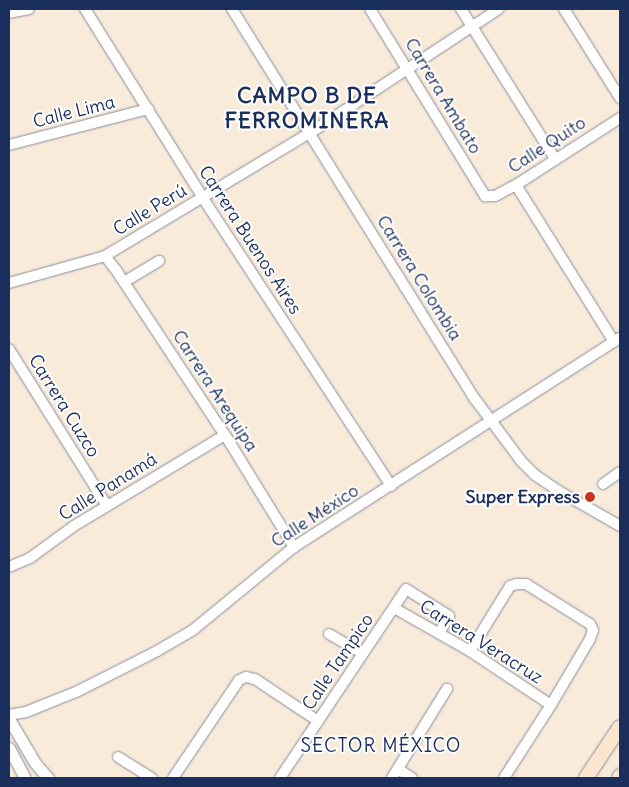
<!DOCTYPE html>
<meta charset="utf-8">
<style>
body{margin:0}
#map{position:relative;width:629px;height:787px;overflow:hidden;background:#f9ebda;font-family:Delius,sans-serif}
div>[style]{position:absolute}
.roads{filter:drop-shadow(0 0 1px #8a8d9c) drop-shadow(0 0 1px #8a8d9c)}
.minor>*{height:10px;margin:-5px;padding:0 5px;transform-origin:5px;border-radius:5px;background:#fff}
.tertiary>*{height:11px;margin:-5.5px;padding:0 5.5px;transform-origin:5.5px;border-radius:5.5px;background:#fff}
.secondary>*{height:14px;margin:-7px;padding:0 7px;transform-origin:7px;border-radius:7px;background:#fce5cf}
.dots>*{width:14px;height:14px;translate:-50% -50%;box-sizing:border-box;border:2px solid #fff;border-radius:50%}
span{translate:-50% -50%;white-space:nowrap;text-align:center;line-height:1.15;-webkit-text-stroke:4px #fff;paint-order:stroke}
.street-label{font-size:18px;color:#1b2f5e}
.poi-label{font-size:18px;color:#1b2f5e;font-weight:700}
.right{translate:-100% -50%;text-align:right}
.neighbourhood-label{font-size:19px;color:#1b2f5e;letter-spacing:1px}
.district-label{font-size:22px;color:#1b2f5e;font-weight:700;letter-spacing:1px}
.frame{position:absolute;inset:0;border:10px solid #1b2f5e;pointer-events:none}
</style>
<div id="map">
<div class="roads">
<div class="minor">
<i style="left:85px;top:9px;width:236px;rotate:58deg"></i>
<i style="left:210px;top:209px;width:331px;rotate:56.8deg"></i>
<i style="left:232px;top:9px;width:460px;rotate:58.1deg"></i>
<i style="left:475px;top:399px;width:77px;rotate:53.4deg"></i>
<i style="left:521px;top:461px;width:20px;rotate:45deg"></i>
<i style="left:535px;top:475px;width:27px;rotate:34deg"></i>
<i style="left:557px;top:490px;width:73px;rotate:29.7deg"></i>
<i style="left:370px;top:9px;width:220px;rotate:58.4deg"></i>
<i style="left:485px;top:196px;width:10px"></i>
<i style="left:495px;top:196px;width:24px;rotate:-28deg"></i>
<i style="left:516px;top:185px;width:124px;rotate:-32.8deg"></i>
<i style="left:461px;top:9px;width:177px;rotate:57.9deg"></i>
<i style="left:564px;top:9px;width:105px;rotate:57.8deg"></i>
<i style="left:9px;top:13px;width:20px;rotate:-11deg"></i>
<i style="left:9px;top:145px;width:144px;rotate:-14.5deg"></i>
<i style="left:516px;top:185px;width:185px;rotate:58deg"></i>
<i style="left:105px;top:256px;width:18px;rotate:52deg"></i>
<i style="left:116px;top:270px;width:198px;rotate:56.6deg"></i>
<i style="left:225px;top:435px;width:132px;rotate:58.4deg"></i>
<i style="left:124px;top:282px;width:41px;rotate:-31deg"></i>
<i style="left:9px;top:283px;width:100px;rotate:-15.7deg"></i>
<i style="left:105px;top:256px;width:239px;rotate:-31deg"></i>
<i style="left:310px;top:133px;width:226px;rotate:-33.3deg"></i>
<i style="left:9px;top:349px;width:185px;rotate:58deg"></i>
<i style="left:603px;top:484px;width:21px;rotate:-35deg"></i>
<i style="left:9px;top:567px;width:23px;rotate:-23deg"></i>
<i style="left:30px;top:558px;width:54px;rotate:-36deg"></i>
<i style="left:74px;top:526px;width:176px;rotate:-31.1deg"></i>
<i style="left:394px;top:608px;width:87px;rotate:29.5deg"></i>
<i style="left:470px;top:651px;width:97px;rotate:33.7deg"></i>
<i style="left:329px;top:634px;width:39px;rotate:30deg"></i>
<i style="left:470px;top:651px;width:76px;rotate:-58.4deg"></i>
<i style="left:510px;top:586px;width:7px;rotate:-16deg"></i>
<i style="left:517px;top:584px;width:9px"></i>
<i style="left:526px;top:584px;width:75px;rotate:32deg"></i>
<i style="left:590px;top:624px;width:7px;rotate:63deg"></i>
<i style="left:593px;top:630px;width:9px;rotate:108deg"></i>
<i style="left:590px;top:639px;width:77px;rotate:120.6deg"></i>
<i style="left:551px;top:705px;width:87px;rotate:122.8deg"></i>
<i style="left:9px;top:715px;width:17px;rotate:-10deg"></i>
<i style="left:26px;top:712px;width:54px;rotate:-21.8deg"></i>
<i style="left:76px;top:692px;width:91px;rotate:-26.8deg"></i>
<i style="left:157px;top:651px;width:42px;rotate:-30.3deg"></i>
<i style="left:193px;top:630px;width:131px;rotate:-39.4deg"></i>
<i style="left:294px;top:547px;width:387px;rotate:-32.7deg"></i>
<i style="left:118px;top:757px;width:40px;rotate:32deg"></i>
<i style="left:398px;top:769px;width:17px;rotate:33deg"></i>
<i style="left:173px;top:778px;width:118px;rotate:-56deg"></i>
<i style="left:239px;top:680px;width:8px;rotate:-23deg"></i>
<i style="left:246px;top:677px;width:9px;rotate:13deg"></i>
<i style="left:255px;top:679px;width:76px;rotate:33.7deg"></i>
<i style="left:280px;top:778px;width:227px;rotate:-56.3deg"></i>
<i style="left:406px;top:589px;width:51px;rotate:32.1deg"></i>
<i style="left:449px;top:616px;width:20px;rotate:120deg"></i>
<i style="left:392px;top:778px;width:105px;rotate:-58.3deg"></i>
</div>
<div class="tertiary">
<i style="left:9px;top:719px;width:51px;rotate:59.4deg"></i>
<i style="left:35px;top:763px;width:20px;rotate:49deg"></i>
<i style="left:9px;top:748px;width:34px;rotate:62deg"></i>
</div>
<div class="secondary">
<i style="left:586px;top:778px;width:61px;rotate:-56.3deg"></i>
<i style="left:619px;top:778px;width:2px;rotate:-63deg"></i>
</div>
</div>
<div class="dots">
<i style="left:590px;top:497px;background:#c8321e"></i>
</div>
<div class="street-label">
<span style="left:443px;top:96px;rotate:59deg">Carrera Ambato</span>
<span style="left:74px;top:112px;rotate:-14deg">Calle Lima</span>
<span style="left:547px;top:145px;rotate:-33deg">Calle Quito</span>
<span style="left:150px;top:210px;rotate:-31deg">Calle Perú</span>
<span style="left:250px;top:240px;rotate:57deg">Carrera Buenos Aires</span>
<span style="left:419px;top:278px;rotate:58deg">Carrera Colombia</span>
<span style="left:215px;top:391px;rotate:57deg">Carrera Arequipa</span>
<span style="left:64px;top:406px;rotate:58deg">Carrera Cuzco</span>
<span style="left:108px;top:487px;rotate:-32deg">Calle Panamá</span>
<span style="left:315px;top:516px;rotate:-33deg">Calle México</span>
<span style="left:481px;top:642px;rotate:32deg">Carrera Veracruz</span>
<span style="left:338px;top:662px;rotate:-56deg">Calle Tampico</span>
</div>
<div class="poi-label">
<span class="right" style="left:580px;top:497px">Super Express</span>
</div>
<div class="neighbourhood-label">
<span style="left:381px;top:746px">SECTOR MÉXICO</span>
</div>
<div class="district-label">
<span style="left:307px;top:108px">CAMPO B DE<br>FERROMINERA</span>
</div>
<div class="frame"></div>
</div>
